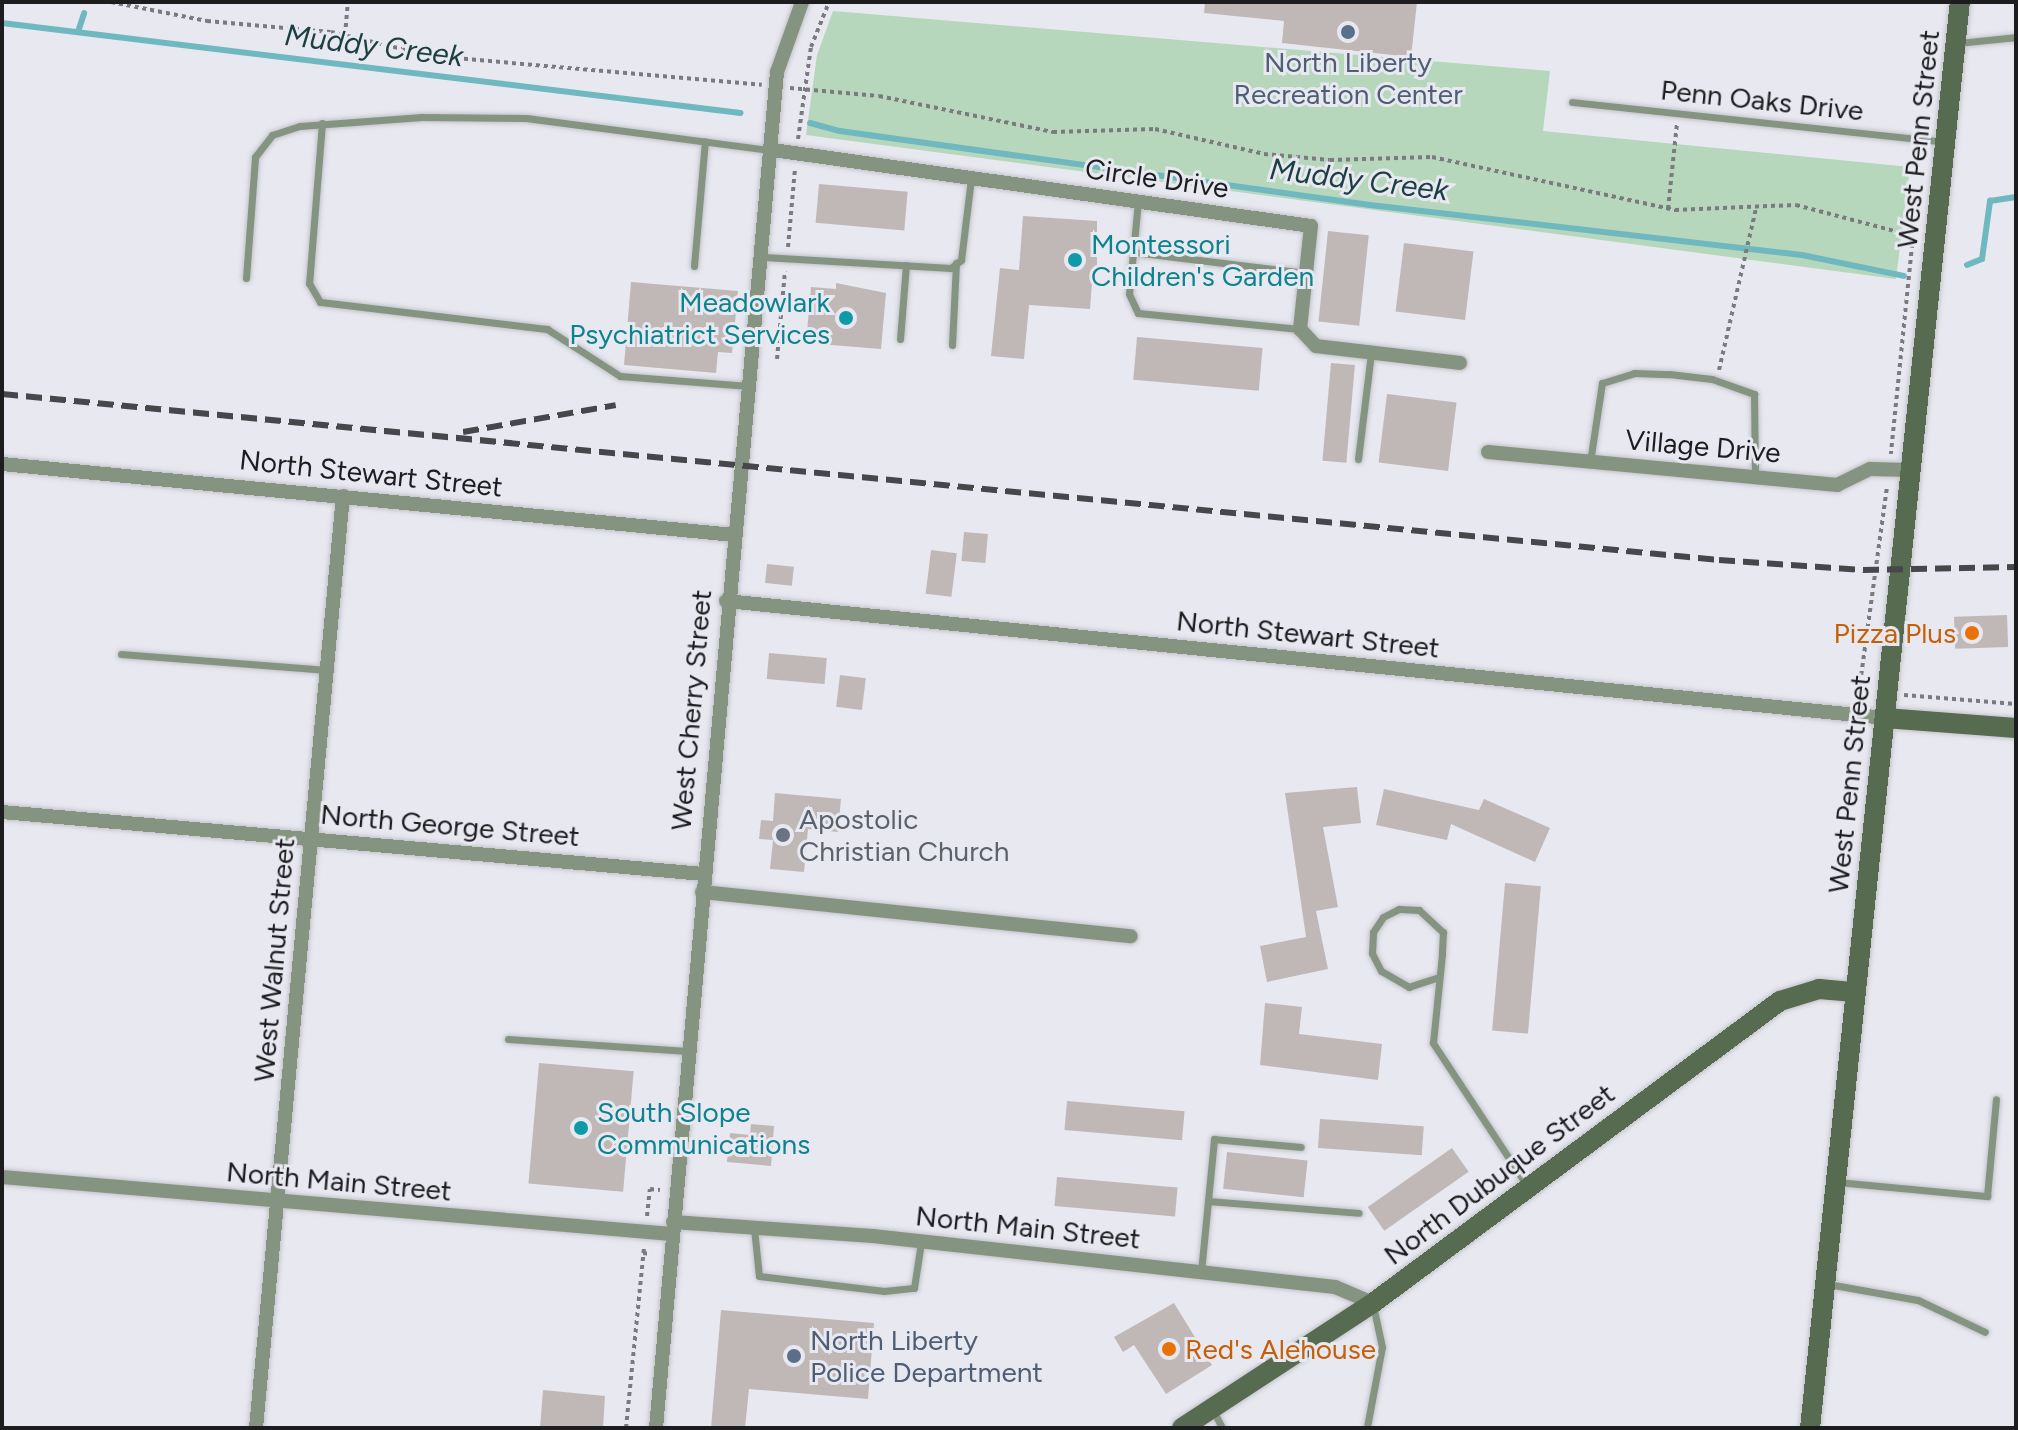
<!DOCTYPE html>
<style>
body{margin:0}
#map{position:relative;width:2018px;height:1430px;overflow:hidden;background:#e8e8f0;font-family:Figtree,sans-serif}
div>[style]{position:absolute}
.green>*{inset:0;background:#b6d7bc}
.stream>*{height:6px;margin:-3px;padding:0 3px;transform-origin:3px;border-radius:3px;background:#70b8bf}
.building>*{inset:0;background:#c0b8b6;transform-origin:0 0}
.path>*{height:4px;margin-top:-2px;transform-origin:0;background:repeating-linear-gradient(90deg,#7a7a7f 0 4px,transparent 0 8px)}
.roads{filter:drop-shadow(0 0 2px #c3c3cb) drop-shadow(0 0 2px #c3c3cb)}
.lane>*{height:7px;margin:-3.5px;padding:0 3.5px;transform-origin:3.5px;border-radius:3.5px;background:#859481}
.street>*{height:14px;margin:-7px;padding:0 7px;transform-origin:7px;border-radius:7px;background:#859481}
.secondary>*{height:20px;margin:-10px;padding:0 10px;transform-origin:10px;border-radius:10px;background:#566b50}
.rail>*{height:6px;margin-top:-3px;transform-origin:0;background:repeating-linear-gradient(90deg,#46464b 0 16px,transparent 0 24px)}
.dots>*{width:22px;height:22px;translate:-50% -50%;box-sizing:border-box;border:4px solid #e8e8f0;border-radius:50%}
span{translate:-50% -50%;white-space:nowrap;text-align:center;line-height:1.15;-webkit-text-stroke:6px #e8e8f0;paint-order:stroke}
.service-label{font-size:28px;color:#4e5e75}
.left{translate:0 -50%;text-align:left}
.street-label{font-size:28px;color:#1d1d20}
.culture-label{font-size:28px;color:#0d838f}
.right{translate:-100% -50%;text-align:right}
.food-label{font-size:28px;color:#c56008}
.worship-label{font-size:28px;color:#5b616d}
.water-label{font-size:30px;color:#1c3f43;font-style:italic}
.frame{position:absolute;inset:0;border:4px solid #1d1d20;pointer-events:none}
</style>
<div id="map">
<div class="green">
<i style="clip-path:polygon(833px 11px,1550px 71px,1543px 131px,1910px 167px,1896px 279px,806px 135px,817px 55px)"></i>
</div>
<div class="stream">
<i style="left:2px;top:23px;width:744px;rotate:6.94deg"></i>
<i style="left:78px;top:32px;width:20px;rotate:-72deg"></i>
<i style="left:810px;top:123px;width:31px;rotate:15deg"></i>
<i style="left:840px;top:131px;width:535px;rotate:7.95deg"></i>
<i style="left:1370px;top:205px;width:435px;rotate:6.6deg"></i>
<i style="left:1802px;top:255px;width:104px;rotate:11.6deg"></i>
<i style="left:1967px;top:265px;width:16px;rotate:-22deg"></i>
<i style="left:1982px;top:259px;width:59px;rotate:-82.1deg"></i>
<i style="left:1990px;top:201px;width:26px;rotate:-9deg"></i>
</div>
<div class="building">
<i style="clip-path:polygon(1205px 2px,1417px 2px,1411px 57px,1282px 43px,1284px 21px,1204px 13px)"></i>
<i style="left:819px;top:184px;width:89px;height:39px;rotate:5deg"></i>
<i style="clip-path:polygon(1023px 216px,1097px 221px,1097px 270px,1093px 270px,1090px 309px,1029px 305px,1024px 359px,991px 356px,1000px 268px,1019px 270px)"></i>
<i style="left:1328px;top:231px;width:41px;height:91px;rotate:6deg"></i>
<i style="left:1404px;top:243px;width:70px;height:69px;rotate:7deg"></i>
<i style="clip-path:polygon(631px 282px,738px 291px,732px 353px,718px 352px,716px 373px,624px 365px)"></i>
<i style="clip-path:polygon(836px 283px,886px 293px,881px 349px,806px 343px,811px 287px,836px 289px)"></i>
<i style="left:1137px;top:337px;width:126px;height:43px;rotate:5deg"></i>
<i style="left:1331px;top:363px;width:24px;height:98px;rotate:5deg"></i>
<i style="left:1387px;top:394px;width:70px;height:69px;rotate:7deg"></i>
<i style="left:964px;top:532px;width:24px;height:29px;rotate:5deg"></i>
<i style="left:931px;top:550px;width:26px;height:44px;rotate:7deg"></i>
<i style="left:767px;top:564px;width:27px;height:19px;rotate:6deg"></i>
<i style="left:2007px;top:615px;width:32px;height:53px;rotate:88deg"></i>
<i style="left:769px;top:653px;width:58px;height:26px;rotate:5deg"></i>
<i style="left:840px;top:675px;width:26px;height:32px;rotate:7deg"></i>
<i style="clip-path:polygon(1357px 787px,1361px 823px,1323px 827px,1338px 907px,1316px 911px,1328px 969px,1267px 982px,1260px 946px,1306px 937px,1285px 793px)"></i>
<i style="clip-path:polygon(1384px 789px,1479px 810px,1484px 799px,1550px 828px,1535px 862px,1451px 824px,1447px 840px,1376px 825px)"></i>
<i style="clip-path:polygon(775px 793px,841px 799px,838px 832px,808px 829px,804px 872px,770px 869px,773px 840px,759px 839px,761px 820px,773px 821px)"></i>
<i style="left:1505px;top:883px;width:36px;height:148px;rotate:5deg"></i>
<i style="clip-path:polygon(1265px 1003px,1302px 1007px,1299px 1034px,1382px 1044px,1378px 1080px,1260px 1065px)"></i>
<i style="left:539px;top:1063px;width:95px;height:121px;rotate:5deg"></i>
<i style="left:1067px;top:1101px;width:118px;height:29px;rotate:5deg"></i>
<i style="left:1320px;top:1119px;width:104px;height:29px;rotate:4deg"></i>
<i style="clip-path:polygon(751px 1124px,774px 1126px,771px 1166px,727px 1162px,730px 1133px,750px 1135px)"></i>
<i style="left:1452px;top:1148px;width:29px;height:103px;rotate:55deg"></i>
<i style="left:1227px;top:1152px;width:81px;height:37px;rotate:6deg"></i>
<i style="left:1057px;top:1177px;width:121px;height:29px;rotate:5deg"></i>
<i style="clip-path:polygon(1174px 1303px,1212px 1365px,1166px 1394px,1134px 1345px,1123px 1352px,1114px 1337px)"></i>
<i style="clip-path:polygon(721px 1310px,874px 1323px,868px 1399px,749px 1389px,745px 1428px,711px 1428px)"></i>
<i style="clip-path:polygon(543px 1390px,605px 1396px,603px 1428px,540px 1428px)"></i>
</div>
<div class="path">
<i style="left:111px;top:2px;width:98px;rotate:11.2deg"></i>
<i style="left:207px;top:21px;width:124px;rotate:5.1deg"></i>
<i style="left:331px;top:32px;width:104px;rotate:13.4deg"></i>
<i style="left:432px;top:56px;width:331px;rotate:5deg"></i>
<i style="left:345px;top:35px;width:33px;rotate:-85deg"></i>
<i style="left:790px;top:88px;width:89px;rotate:5.1deg"></i>
<i style="left:879px;top:96px;width:178px;rotate:11.7deg"></i>
<i style="left:1053px;top:132px;width:102px;rotate:-1.7deg"></i>
<i style="left:1155px;top:129px;width:112px;rotate:12.9deg"></i>
<i style="left:1264px;top:154px;width:66px;rotate:5.2deg"></i>
<i style="left:1330px;top:160px;width:102px;rotate:-1.7deg"></i>
<i style="left:1432px;top:157px;width:249px;rotate:12.3deg"></i>
<i style="left:1675px;top:210px;width:121px;rotate:-2.4deg"></i>
<i style="left:1796px;top:205px;width:121px;rotate:14.8deg"></i>
<i style="left:1913px;top:236px;width:219px;rotate:95.8deg"></i>
<i style="left:798px;top:139px;width:93px;rotate:-82deg"></i>
<i style="left:811px;top:47px;width:48px;rotate:-68.2deg"></i>
<i style="left:1668px;top:209px;width:85px;rotate:-84deg"></i>
<i style="left:788px;top:247px;width:79px;rotate:-84.9deg"></i>
<i style="left:777px;top:359px;width:88px;rotate:-84.8deg"></i>
<i style="left:1719px;top:370px;width:165px;rotate:-77.1deg"></i>
<i style="left:1868px;top:692px;width:9px;rotate:-174deg"></i>
<i style="left:1859px;top:691px;width:207px;rotate:-82.2deg"></i>
<i style="left:1904px;top:695px;width:112px;rotate:4.6deg"></i>
<i style="left:647px;top:1216px;width:27px;rotate:-84deg"></i>
<i style="left:650px;top:1189px;width:10px;rotate:6deg"></i>
<i style="left:643px;top:1253px;width:8px;rotate:7deg"></i>
<i style="left:626px;top:1428px;width:182px;rotate:-84.3deg"></i>
</div>
<div class="roads">
<div class="lane">
<i style="left:1958px;top:43px;width:58px;rotate:-5.9deg"></i>
<i style="left:1572px;top:102px;width:374px;rotate:6.1deg"></i>
<i style="left:322px;top:123px;width:161px;rotate:94.6deg"></i>
<i style="left:309px;top:283px;width:22px;rotate:60deg"></i>
<i style="left:320px;top:302px;width:229px;rotate:6.8deg"></i>
<i style="left:547px;top:329px;width:87px;rotate:32.8deg"></i>
<i style="left:620px;top:376px;width:129px;rotate:4.4deg"></i>
<i style="left:1138px;top:201px;width:93px;rotate:95.5deg"></i>
<i style="left:1129px;top:294px;width:21px;rotate:65deg"></i>
<i style="left:1138px;top:313px;width:162px;rotate:5.7deg"></i>
<i style="left:1133px;top:252px;width:174px;rotate:6.9deg"></i>
<i style="left:764px;top:257px;width:187px;rotate:3.4deg"></i>
<i style="left:951px;top:268px;width:13px;rotate:-39deg"></i>
<i style="left:961px;top:260px;width:83px;rotate:-83deg"></i>
<i style="left:694px;top:266px;width:125px;rotate:-85deg"></i>
<i style="left:246px;top:278px;width:121px;rotate:-85.7deg"></i>
<i style="left:255px;top:157px;width:28px;rotate:-52deg"></i>
<i style="left:272px;top:135px;width:29px;rotate:-18deg"></i>
<i style="left:300px;top:126px;width:122px;rotate:-4.2deg"></i>
<i style="left:422px;top:117px;width:104px;rotate:0.6deg"></i>
<i style="left:526px;top:118px;width:246px;rotate:7.5deg"></i>
<i style="left:900px;top:339px;width:74px;rotate:-85.4deg"></i>
<i style="left:952px;top:345px;width:82px;rotate:-87.2deg"></i>
<i style="left:1358px;top:459px;width:107px;rotate:-83deg"></i>
<i style="left:1590px;top:462px;width:80px;rotate:-81.4deg"></i>
<i style="left:1602px;top:383px;width:34px;rotate:-17deg"></i>
<i style="left:1634px;top:373px;width:35px;rotate:2deg"></i>
<i style="left:1669px;top:374px;width:43px;rotate:6.6deg"></i>
<i style="left:1712px;top:379px;width:45px;rotate:19.7deg"></i>
<i style="left:1754px;top:394px;width:83px;rotate:89.3deg"></i>
<i style="left:121px;top:654px;width:207px;rotate:4.4deg"></i>
<i style="left:1439px;top:977px;width:32px;rotate:162deg"></i>
<i style="left:1409px;top:987px;width:32px;rotate:-150deg"></i>
<i style="left:1381px;top:971px;width:20px;rotate:-117deg"></i>
<i style="left:1372px;top:953px;width:21px;rotate:-87deg"></i>
<i style="left:1373px;top:932px;width:18px;rotate:-56deg"></i>
<i style="left:1383px;top:917px;width:18px;rotate:-27deg"></i>
<i style="left:1399px;top:909px;width:20px;rotate:3deg"></i>
<i style="left:1419px;top:910px;width:33px;rotate:43deg"></i>
<i style="left:1443px;top:932px;width:22px;rotate:93deg"></i>
<i style="left:1442px;top:954px;width:89px;rotate:95.8deg"></i>
<i style="left:1433px;top:1043px;width:173px;rotate:56.6deg"></i>
<i style="left:508px;top:1039px;width:180px;rotate:3.8deg"></i>
<i style="left:1838px;top:1182px;width:150px;rotate:5.4deg"></i>
<i style="left:1987px;top:1196px;width:97px;rotate:-84.7deg"></i>
<i style="left:1208px;top:1201px;width:151px;rotate:4.5deg"></i>
<i style="left:754px;top:1228px;width:48px;rotate:84.1deg"></i>
<i style="left:759px;top:1276px;width:126px;rotate:6.8deg"></i>
<i style="left:884px;top:1291px;width:30px;rotate:-6deg"></i>
<i style="left:914px;top:1288px;width:47px;rotate:-81.3deg"></i>
<i style="left:1201px;top:1272px;width:134px;rotate:-84.4deg"></i>
<i style="left:1214px;top:1139px;width:87px;rotate:5.3deg"></i>
<i style="left:1828px;top:1284px;width:91px;rotate:10.1deg"></i>
<i style="left:1918px;top:1300px;width:74px;rotate:25.5deg"></i>
<i style="left:1213px;top:1410px;width:20px;rotate:63deg"></i>
<i style="left:1367px;top:1427px;width:81px;rotate:-79.4deg"></i>
<i style="left:1382px;top:1347px;width:43px;rotate:-102.1deg"></i>
</div>
<div class="street">
<i style="left:773px;top:150px;width:543px;rotate:8.04deg"></i>
<i style="left:1311px;top:226px;width:104px;rotate:96.1deg"></i>
<i style="left:1300px;top:329px;width:23px;rotate:47deg"></i>
<i style="left:1316px;top:346px;width:145px;rotate:6.7deg"></i>
<i style="left:1488px;top:452px;width:351px;rotate:5.4deg"></i>
<i style="left:1837px;top:485px;width:37px;rotate:-26deg"></i>
<i style="left:1870px;top:469px;width:40px;rotate:1.4deg"></i>
<i style="left:2px;top:464px;width:735px;rotate:5.54deg"></i>
<i style="left:726px;top:601px;width:1165px;rotate:5.76deg"></i>
<i style="left:2px;top:812px;width:704px;rotate:5.05deg"></i>
<i style="left:702px;top:892px;width:431px;rotate:5.9deg"></i>
<i style="left:2px;top:1177px;width:672px;rotate:4.86deg"></i>
<i style="left:673px;top:1222px;width:200px;rotate:4deg"></i>
<i style="left:873px;top:1236px;width:465px;rotate:6.3deg"></i>
<i style="left:1335px;top:1287px;width:41px;rotate:22.8deg"></i>
<i style="left:256px;top:1428px;width:936px;rotate:-84.67deg"></i>
<i style="left:656px;top:1428px;width:1361px;rotate:-84.9deg"></i>
<i style="left:777px;top:72px;width:74px;rotate:-70.3deg"></i>
</div>
<div class="secondary">
<i style="left:1885px;top:718px;width:131px;rotate:4.4deg"></i>
<i style="left:1182px;top:1428px;width:228px;rotate:-33.2deg"></i>
<i style="left:1373px;top:1303px;width:507px;rotate:-36.58deg"></i>
<i style="left:1780px;top:1001px;width:41px;rotate:-17.1deg"></i>
<i style="left:1819px;top:989px;width:36px;rotate:5deg"></i>
<i style="left:1810px;top:1428px;width:1434px;rotate:-84deg"></i>
</div>
</div>
<div class="rail">
<i style="left:2px;top:394px;width:1725px;rotate:5.52deg"></i>
<i style="left:1719px;top:560px;width:144px;rotate:4deg"></i>
<i style="left:1863px;top:570px;width:153px;rotate:-1.1deg"></i>
<i style="left:463px;top:432px;width:155px;rotate:-10deg"></i>
</div>
<div class="dots">
<i style="left:1348px;top:32px;background:#5c6f8a"></i>
<i style="left:1075px;top:260px;background:#0f9aa8"></i>
<i style="left:846px;top:318px;background:#0f9aa8"></i>
<i style="left:1972px;top:633px;background:#e8710a"></i>
<i style="left:783px;top:835px;background:#6b7280"></i>
<i style="left:581px;top:1128px;background:#0f9aa8"></i>
<i style="left:1169px;top:1349px;background:#e8710a"></i>
<i style="left:794px;top:1356px;background:#5c6f8a"></i>
</div>
<div class="service-label">
<span style="left:1348px;top:78px">North Liberty<br>Recreation Center</span>
<span class="left" style="left:810px;top:1356px">North Liberty<br>Police Department</span>
</div>
<div class="street-label">
<span style="left:1762px;top:100px;rotate:6deg">Penn Oaks Drive</span>
<span style="left:1918px;top:139px;rotate:-84deg">West Penn Street</span>
<span style="left:1157px;top:178px;rotate:8deg">Circle Drive</span>
<span style="left:1703px;top:446px;rotate:5deg">Village Drive</span>
<span style="left:371px;top:473px;rotate:6deg">North Stewart Street</span>
<span style="left:1308px;top:634px;rotate:6deg">North Stewart Street</span>
<span style="left:691px;top:710px;rotate:-85deg">West Cherry Street</span>
<span style="left:1849px;top:784px;rotate:-84deg">West Penn Street</span>
<span style="left:450px;top:825px;rotate:5deg">North George Street</span>
<span style="left:274px;top:960px;rotate:-85deg">West Walnut Street</span>
<span style="left:1499px;top:1174px;rotate:-37deg">North Dubuque Street</span>
<span style="left:339px;top:1181px;rotate:5deg">North Main Street</span>
<span style="left:1028px;top:1227px;rotate:6deg">North Main Street</span>
</div>
<div class="culture-label">
<span class="left" style="left:1091px;top:260px">Montessori<br>Children's Garden</span>
<span class="right" style="left:830px;top:318px">Meadowlark<br>Psychiatrict Services</span>
<span class="left" style="left:597px;top:1128px">South Slope<br>Communications</span>
</div>
<div class="food-label">
<span class="right" style="left:1956px;top:633px">Pizza Plus</span>
<span class="left" style="left:1185px;top:1349px">Red's Alehouse</span>
</div>
<div class="worship-label">
<span class="left" style="left:799px;top:835px">Apostolic<br>Christian Church</span>
</div>
<div class="water-label">
<span style="left:374px;top:46px;rotate:7deg">Muddy Creek</span>
<span style="left:1359px;top:180px;rotate:7deg">Muddy Creek</span>
</div>
<div class="frame"></div>
</div>
